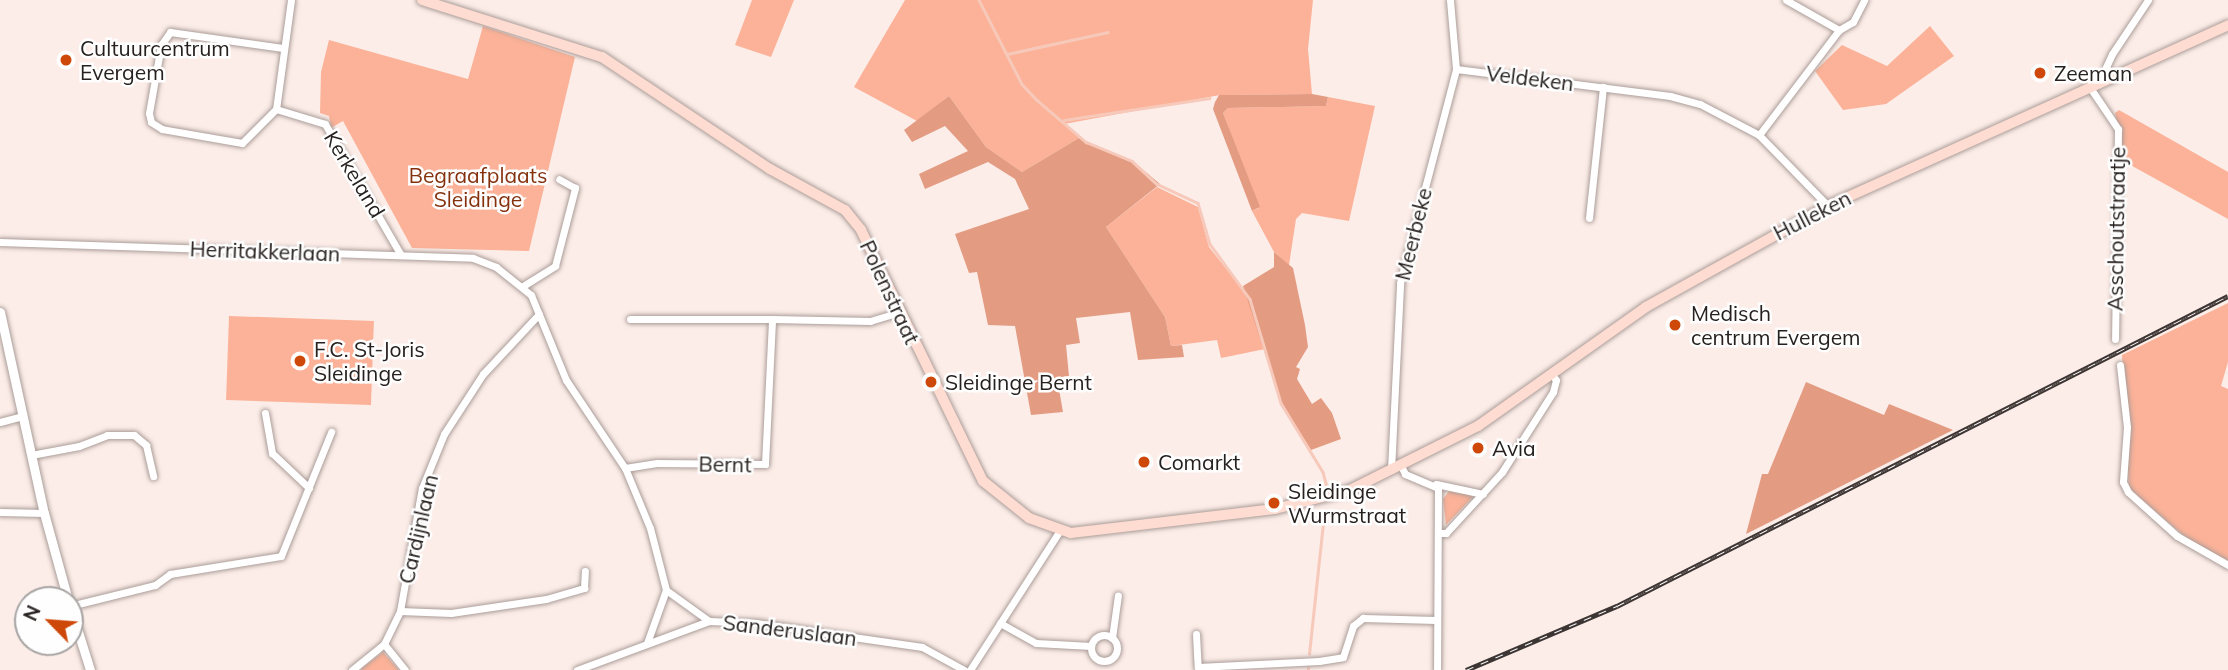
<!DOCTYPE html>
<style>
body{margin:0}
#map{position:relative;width:2228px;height:670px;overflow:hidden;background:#fcede8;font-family:Mulish,sans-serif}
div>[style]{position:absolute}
.green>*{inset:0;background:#fbb298;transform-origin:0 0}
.forest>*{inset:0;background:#e39b82}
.stream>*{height:2.5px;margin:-1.25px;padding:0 1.25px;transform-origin:1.25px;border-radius:1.25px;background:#f7c9ba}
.roads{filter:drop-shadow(0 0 2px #ab9d99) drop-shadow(0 0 2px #ab9d99)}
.minor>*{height:7px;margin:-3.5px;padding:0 3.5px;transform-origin:3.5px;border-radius:3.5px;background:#fff}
.minor>.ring{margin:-3.5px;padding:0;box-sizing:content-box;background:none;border:7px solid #fff;border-radius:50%}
.tertiary>*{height:9px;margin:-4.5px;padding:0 4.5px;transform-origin:4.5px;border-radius:4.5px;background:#fff}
.secondary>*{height:10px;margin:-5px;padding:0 5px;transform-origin:5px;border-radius:5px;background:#fedcd1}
.rail>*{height:5px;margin-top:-2.5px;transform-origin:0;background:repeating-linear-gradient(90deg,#fefefe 0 8px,#3c3533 0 16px);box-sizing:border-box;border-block:2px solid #3c3533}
.dots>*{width:19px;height:19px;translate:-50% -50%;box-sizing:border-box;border:4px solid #fefefe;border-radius:50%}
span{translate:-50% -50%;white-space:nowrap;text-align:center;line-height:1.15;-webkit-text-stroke:5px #fefefe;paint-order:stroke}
.poi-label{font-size:21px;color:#26201e}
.left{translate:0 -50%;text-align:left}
.street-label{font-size:21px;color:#26201e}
.park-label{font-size:21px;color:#85310e}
.north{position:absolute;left:14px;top:586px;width:70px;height:70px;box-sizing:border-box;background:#fefefe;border:2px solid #a8a5a4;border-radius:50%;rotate:295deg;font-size:19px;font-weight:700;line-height:28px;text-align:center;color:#26201e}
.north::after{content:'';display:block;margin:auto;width:24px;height:32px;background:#ce4909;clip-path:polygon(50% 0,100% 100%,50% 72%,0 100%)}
</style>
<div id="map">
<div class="green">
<i style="clip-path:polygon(752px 0,794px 0,771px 57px,735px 45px)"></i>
<i style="clip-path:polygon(905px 0,1313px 0,1308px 49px,1312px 94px,1220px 95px,1064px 124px,1079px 138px,1022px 172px,986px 147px,949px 96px,917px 121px,854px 87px)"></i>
<i style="clip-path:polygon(483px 26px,575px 57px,529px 251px,412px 248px,343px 121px,331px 128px,329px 116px,320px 113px,321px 72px,329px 40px,468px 79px)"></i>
<i style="clip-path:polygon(1930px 26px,1954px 56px,1886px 104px,1843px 110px,1815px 71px,1842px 45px,1887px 66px)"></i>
<i style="clip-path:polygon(1328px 97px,1375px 106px,1349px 221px,1302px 213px,1296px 219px,1289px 265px,1274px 252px,1252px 211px,1259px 208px,1223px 113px,1228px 108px,1326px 106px)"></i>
<i style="clip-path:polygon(2119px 110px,2228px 172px,2228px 219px,2125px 162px,2115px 113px)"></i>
<i style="clip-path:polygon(1157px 187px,1198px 207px,1209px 247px,1250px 299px,1265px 349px,1221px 358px,1217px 340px,1171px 346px,1165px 317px,1106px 227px)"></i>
<i style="clip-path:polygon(2228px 303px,2228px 362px,2221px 386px,2228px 389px,2228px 562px,2189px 540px,2129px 489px,2122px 355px)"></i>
<i style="left:229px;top:316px;width:145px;height:84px;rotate:2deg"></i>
<i style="clip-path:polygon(1450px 490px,1471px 493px,1472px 498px,1446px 525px,1443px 499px)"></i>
<i style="clip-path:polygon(383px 652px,399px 670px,361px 670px,362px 668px)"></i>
</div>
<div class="forest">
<i style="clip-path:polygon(1312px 94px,1328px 97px,1326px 106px,1228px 108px,1223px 113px,1260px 207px,1252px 211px,1213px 109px,1215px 102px,1219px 95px)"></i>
<i style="clip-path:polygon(949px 96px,986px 147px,1022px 172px,1079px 138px,1135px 163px,1160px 184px,1106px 227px,1165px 317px,1171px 346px,1182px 345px,1184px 357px,1138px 360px,1130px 312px,1076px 318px,1080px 343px,1066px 345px,1069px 376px,1057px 378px,1063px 412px,1031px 415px,1015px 326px,988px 325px,977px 272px,969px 273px,955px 234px,1029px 209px,1015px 179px,988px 162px,925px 189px,919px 174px,968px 151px,945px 126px,912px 142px,904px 130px)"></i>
<i style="clip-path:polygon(1274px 252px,1293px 268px,1305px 325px,1308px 347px,1296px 367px,1300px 369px,1297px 379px,1312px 404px,1321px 398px,1332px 413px,1341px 439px,1311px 450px,1281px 403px,1243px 286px,1274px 267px)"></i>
<i style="clip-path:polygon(1806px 382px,1884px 415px,1889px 404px,1953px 430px,1746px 534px,1762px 474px,1768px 474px)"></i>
</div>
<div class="stream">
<i style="left:979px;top:0;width:94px;rotate:62.9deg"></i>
<i style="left:1022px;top:84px;width:22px;rotate:47deg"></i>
<i style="left:1037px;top:100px;width:65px;rotate:40.6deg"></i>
<i style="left:1086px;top:142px;width:50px;rotate:22.4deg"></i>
<i style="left:1132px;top:161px;width:34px;rotate:43deg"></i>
<i style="left:1157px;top:184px;width:45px;rotate:24.9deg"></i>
<i style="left:1198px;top:203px;width:43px;rotate:73.7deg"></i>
<i style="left:1210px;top:244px;width:68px;rotate:54deg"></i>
<i style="left:1250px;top:299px;width:109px;rotate:73.4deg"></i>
<i style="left:1281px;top:403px;width:81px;rotate:58.7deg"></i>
<i style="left:1323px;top:472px;width:16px;rotate:75deg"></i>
<i style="left:1007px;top:54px;width:103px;rotate:-12.3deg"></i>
<i style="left:1064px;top:120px;width:147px;rotate:-8.6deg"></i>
<i style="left:1309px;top:654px;width:142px;rotate:-83.9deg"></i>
<i style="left:1308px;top:670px;width:2px;rotate:-90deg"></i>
</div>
<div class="roads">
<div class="minor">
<i style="left:291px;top:0;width:110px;rotate:97.8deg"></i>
<i style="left:276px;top:109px;width:51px;rotate:17deg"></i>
<i style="left:325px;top:124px;width:151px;rotate:59.9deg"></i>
<i style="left:1786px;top:0;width:61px;rotate:29.5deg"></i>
<i style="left:1456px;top:69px;width:216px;rotate:7.2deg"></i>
<i style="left:1670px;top:96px;width:31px;rotate:15deg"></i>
<i style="left:1700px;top:104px;width:67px;rotate:27.7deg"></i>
<i style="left:1759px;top:135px;width:99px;rotate:45.8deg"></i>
<i style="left:2111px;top:76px;width:10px;rotate:-119deg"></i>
<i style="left:2106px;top:67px;width:14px;rotate:-65deg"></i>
<i style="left:2112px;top:54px;width:65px;rotate:-56.3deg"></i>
<i style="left:2089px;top:86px;width:52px;rotate:56deg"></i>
<i style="left:2118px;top:129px;width:210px;rotate:90.8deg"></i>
<i style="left:276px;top:109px;width:48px;rotate:135deg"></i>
<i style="left:242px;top:143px;width:81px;rotate:-170.1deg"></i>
<i style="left:162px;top:129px;width:13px;rotate:-148deg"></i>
<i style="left:151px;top:122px;width:9px;rotate:-103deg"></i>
<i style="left:149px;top:113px;width:69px;rotate:-80deg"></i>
<i style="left:161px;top:45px;width:16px;rotate:-55deg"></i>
<i style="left:170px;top:32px;width:114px;rotate:8.1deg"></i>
<i style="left:1759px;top:135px;width:132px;rotate:-52.7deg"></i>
<i style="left:1839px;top:30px;width:16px;rotate:-30deg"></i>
<i style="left:1853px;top:22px;width:25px;rotate:-63deg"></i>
<i style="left:1589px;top:218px;width:132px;rotate:-83.9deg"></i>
<i style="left:0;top:242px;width:473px;rotate:1.9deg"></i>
<i style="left:473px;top:258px;width:25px;rotate:21deg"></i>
<i style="left:496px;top:267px;width:45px;rotate:38.7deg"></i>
<i style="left:531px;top:295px;width:92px;rotate:67.6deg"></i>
<i style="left:566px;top:380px;width:106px;rotate:56.2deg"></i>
<i style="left:625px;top:468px;width:65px;rotate:67.4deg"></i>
<i style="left:650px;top:528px;width:64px;rotate:75.5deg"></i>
<i style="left:666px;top:590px;width:53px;rotate:35.8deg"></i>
<i style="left:523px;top:286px;width:38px;rotate:-32deg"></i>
<i style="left:555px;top:266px;width:81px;rotate:-75.6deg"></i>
<i style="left:575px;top:188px;width:18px;rotate:-151deg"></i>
<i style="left:630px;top:319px;width:142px"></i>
<i style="left:2120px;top:365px;width:62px;rotate:83.6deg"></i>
<i style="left:2127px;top:427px;width:55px;rotate:94.2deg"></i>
<i style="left:2123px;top:482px;width:11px;rotate:63deg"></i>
<i style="left:2128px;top:492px;width:66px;rotate:41.9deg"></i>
<i style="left:2177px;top:536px;width:59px;rotate:29.6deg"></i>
<i style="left:265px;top:413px;width:41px;rotate:80.1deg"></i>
<i style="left:272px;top:453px;width:51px;rotate:43.4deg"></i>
<i style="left:0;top:422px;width:24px;rotate:-15deg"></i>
<i style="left:31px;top:455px;width:49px;rotate:-10.6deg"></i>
<i style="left:79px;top:446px;width:30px;rotate:-21deg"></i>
<i style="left:107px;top:435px;width:27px"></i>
<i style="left:134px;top:435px;width:16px;rotate:40deg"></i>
<i style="left:146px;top:445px;width:32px;rotate:77deg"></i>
<i style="left:1401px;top:466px;width:9px;rotate:63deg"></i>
<i style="left:1405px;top:474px;width:36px;rotate:23deg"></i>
<i style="left:1438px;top:488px;width:182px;rotate:90.3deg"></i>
<i style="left:625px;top:468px;width:32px;rotate:-9deg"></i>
<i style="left:657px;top:463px;width:108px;rotate:0.5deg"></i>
<i style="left:765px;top:464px;width:145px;rotate:-87.2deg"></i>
<i style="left:772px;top:319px;width:98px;rotate:1.2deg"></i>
<i style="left:870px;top:321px;width:30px;rotate:-17deg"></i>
<i style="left:1391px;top:470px;width:187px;rotate:-87.2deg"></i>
<i style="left:1400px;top:283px;width:221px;rotate:-75.3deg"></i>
<i style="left:1456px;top:69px;width:69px;rotate:-95deg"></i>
<i style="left:1436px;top:484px;width:48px;rotate:12deg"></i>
<i style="left:0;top:512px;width:44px;rotate:1.3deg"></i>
<i style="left:1439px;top:533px;width:7px"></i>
<i style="left:1446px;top:533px;width:83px;rotate:-47.4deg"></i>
<i style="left:1502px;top:472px;width:95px;rotate:-57.5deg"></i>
<i style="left:1553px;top:392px;width:12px;rotate:-76deg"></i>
<i style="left:1556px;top:380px;width:9px;rotate:-126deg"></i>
<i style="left:70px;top:606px;width:88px;rotate:-13.9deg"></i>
<i style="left:155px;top:585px;width:19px;rotate:-36deg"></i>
<i style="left:170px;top:574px;width:112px;rotate:-9.2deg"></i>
<i style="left:281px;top:556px;width:134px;rotate:-68deg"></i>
<i style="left:400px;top:611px;width:51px;rotate:2.2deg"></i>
<i style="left:451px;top:613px;width:96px;rotate:-8.4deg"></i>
<i style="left:546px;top:599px;width:40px;rotate:-16deg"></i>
<i style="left:584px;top:588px;width:17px;rotate:-87deg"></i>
<i style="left:1000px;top:623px;width:41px;rotate:29.1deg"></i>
<i style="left:1036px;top:643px;width:55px;rotate:3.1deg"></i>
<i style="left:1196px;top:634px;width:33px;rotate:87deg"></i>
<i style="left:1198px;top:667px;width:121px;rotate:-2.8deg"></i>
<i style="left:1319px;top:661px;width:24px;rotate:-9deg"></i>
<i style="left:1343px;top:657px;width:33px;rotate:-72deg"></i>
<i style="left:1353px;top:626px;width:13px;rotate:-39deg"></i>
<i style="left:1363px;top:618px;width:73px;rotate:1.6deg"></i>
<i class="ring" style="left:1091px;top:635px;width:19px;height:19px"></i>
<i style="left:1112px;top:638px;width:43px;rotate:-82.1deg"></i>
<i style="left:647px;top:643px;width:56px;rotate:-70.3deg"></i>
<i style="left:384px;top:644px;width:33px;rotate:51deg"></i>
<i style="left:352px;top:670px;width:41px;rotate:-39.1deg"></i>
<i style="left:384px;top:644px;width:37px;rotate:-64deg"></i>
<i style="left:400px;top:611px;width:125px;rotate:-79.9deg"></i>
<i style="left:422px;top:488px;width:58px;rotate:-67.8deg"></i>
<i style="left:444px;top:434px;width:72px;rotate:-57deg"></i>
<i style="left:483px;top:374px;width:82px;rotate:-47deg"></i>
<i style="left:577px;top:670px;width:141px;rotate:-20.4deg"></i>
<i style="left:709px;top:621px;width:47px;rotate:2.4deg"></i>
<i style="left:756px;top:623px;width:168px;rotate:8.2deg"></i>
<i style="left:922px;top:647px;width:48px;rotate:28.7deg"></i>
<i style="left:970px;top:670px;width:164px;rotate:-57.2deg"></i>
</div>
<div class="tertiary">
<i style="left:0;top:312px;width:206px;rotate:77.7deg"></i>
<i style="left:44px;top:513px;width:90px;rotate:74.6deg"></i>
<i style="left:70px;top:606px;width:67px;rotate:72.6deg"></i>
</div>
<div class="secondary">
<i style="left:422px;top:0;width:189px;rotate:17.6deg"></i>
<i style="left:602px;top:57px;width:202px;rotate:33.7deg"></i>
<i style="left:770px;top:169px;width:85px;rotate:28.7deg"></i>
<i style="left:845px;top:210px;width:26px;rotate:51deg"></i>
<i style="left:861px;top:230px;width:279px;rotate:64.1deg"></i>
<i style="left:983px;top:481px;width:59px;rotate:38.8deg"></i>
<i style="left:1029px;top:518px;width:45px;rotate:19.7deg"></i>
<i style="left:1071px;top:533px;width:205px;rotate:-6.7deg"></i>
<i style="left:1275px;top:509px;width:77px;rotate:-14.2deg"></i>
<i style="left:1350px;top:490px;width:143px;rotate:-26.6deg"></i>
<i style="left:1478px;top:426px;width:206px;rotate:-35.3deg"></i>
<i style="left:1646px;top:307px;width:208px;rotate:-29deg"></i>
<i style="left:1828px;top:206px;width:439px;rotate:-24.3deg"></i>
</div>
</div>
<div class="rail">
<i style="left:1466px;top:670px;width:164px;rotate:-23deg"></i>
<i style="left:1617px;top:606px;width:685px;rotate:-26.9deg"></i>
</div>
<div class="dots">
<i style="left:66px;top:60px;background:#ce4909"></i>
<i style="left:2040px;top:73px;background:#ce4909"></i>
<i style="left:1675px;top:325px;background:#ce4909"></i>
<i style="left:300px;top:361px;background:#ce4909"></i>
<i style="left:931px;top:382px;background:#ce4909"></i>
<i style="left:1478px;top:448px;background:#ce4909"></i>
<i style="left:1144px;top:462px;background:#ce4909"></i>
<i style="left:1274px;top:503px;background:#ce4909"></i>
</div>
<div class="poi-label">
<span class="left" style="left:80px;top:60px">Cultuurcentrum<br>Evergem</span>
<span class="left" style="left:2054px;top:73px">Zeeman</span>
<span class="left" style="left:1691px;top:325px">Medisch<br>centrum Evergem</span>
<span class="left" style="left:314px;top:361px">F.C. St-Joris<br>Sleidinge</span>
<span class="left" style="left:945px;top:382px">Sleidinge Bernt</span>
<span class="left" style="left:1492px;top:448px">Avia</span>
<span class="left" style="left:1158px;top:462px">Comarkt</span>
<span class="left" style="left:1288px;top:503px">Sleidinge<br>Wurmstraat</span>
</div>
<div class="street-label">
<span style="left:1530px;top:78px;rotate:7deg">Veldeken</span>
<span style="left:355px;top:174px;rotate:59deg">Kerkeland</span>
<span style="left:1812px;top:215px;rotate:-27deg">Hulleken</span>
<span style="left:2116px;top:229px;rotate:-89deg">Asschoutstraatje</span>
<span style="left:1413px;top:234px;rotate:-76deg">Meerbeke</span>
<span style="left:265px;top:251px;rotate:2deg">Herritakkerlaan</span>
<span style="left:890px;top:292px;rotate:65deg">Polenstraat</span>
<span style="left:725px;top:464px;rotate:1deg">Bernt</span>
<span style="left:418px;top:529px;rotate:-77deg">Cardijnlaan</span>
<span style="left:790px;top:630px;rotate:7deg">Sanderuslaan</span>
</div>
<div class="park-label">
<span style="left:478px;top:187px">Begraafplaats<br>Sleidinge</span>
</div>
<div class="north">N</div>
</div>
